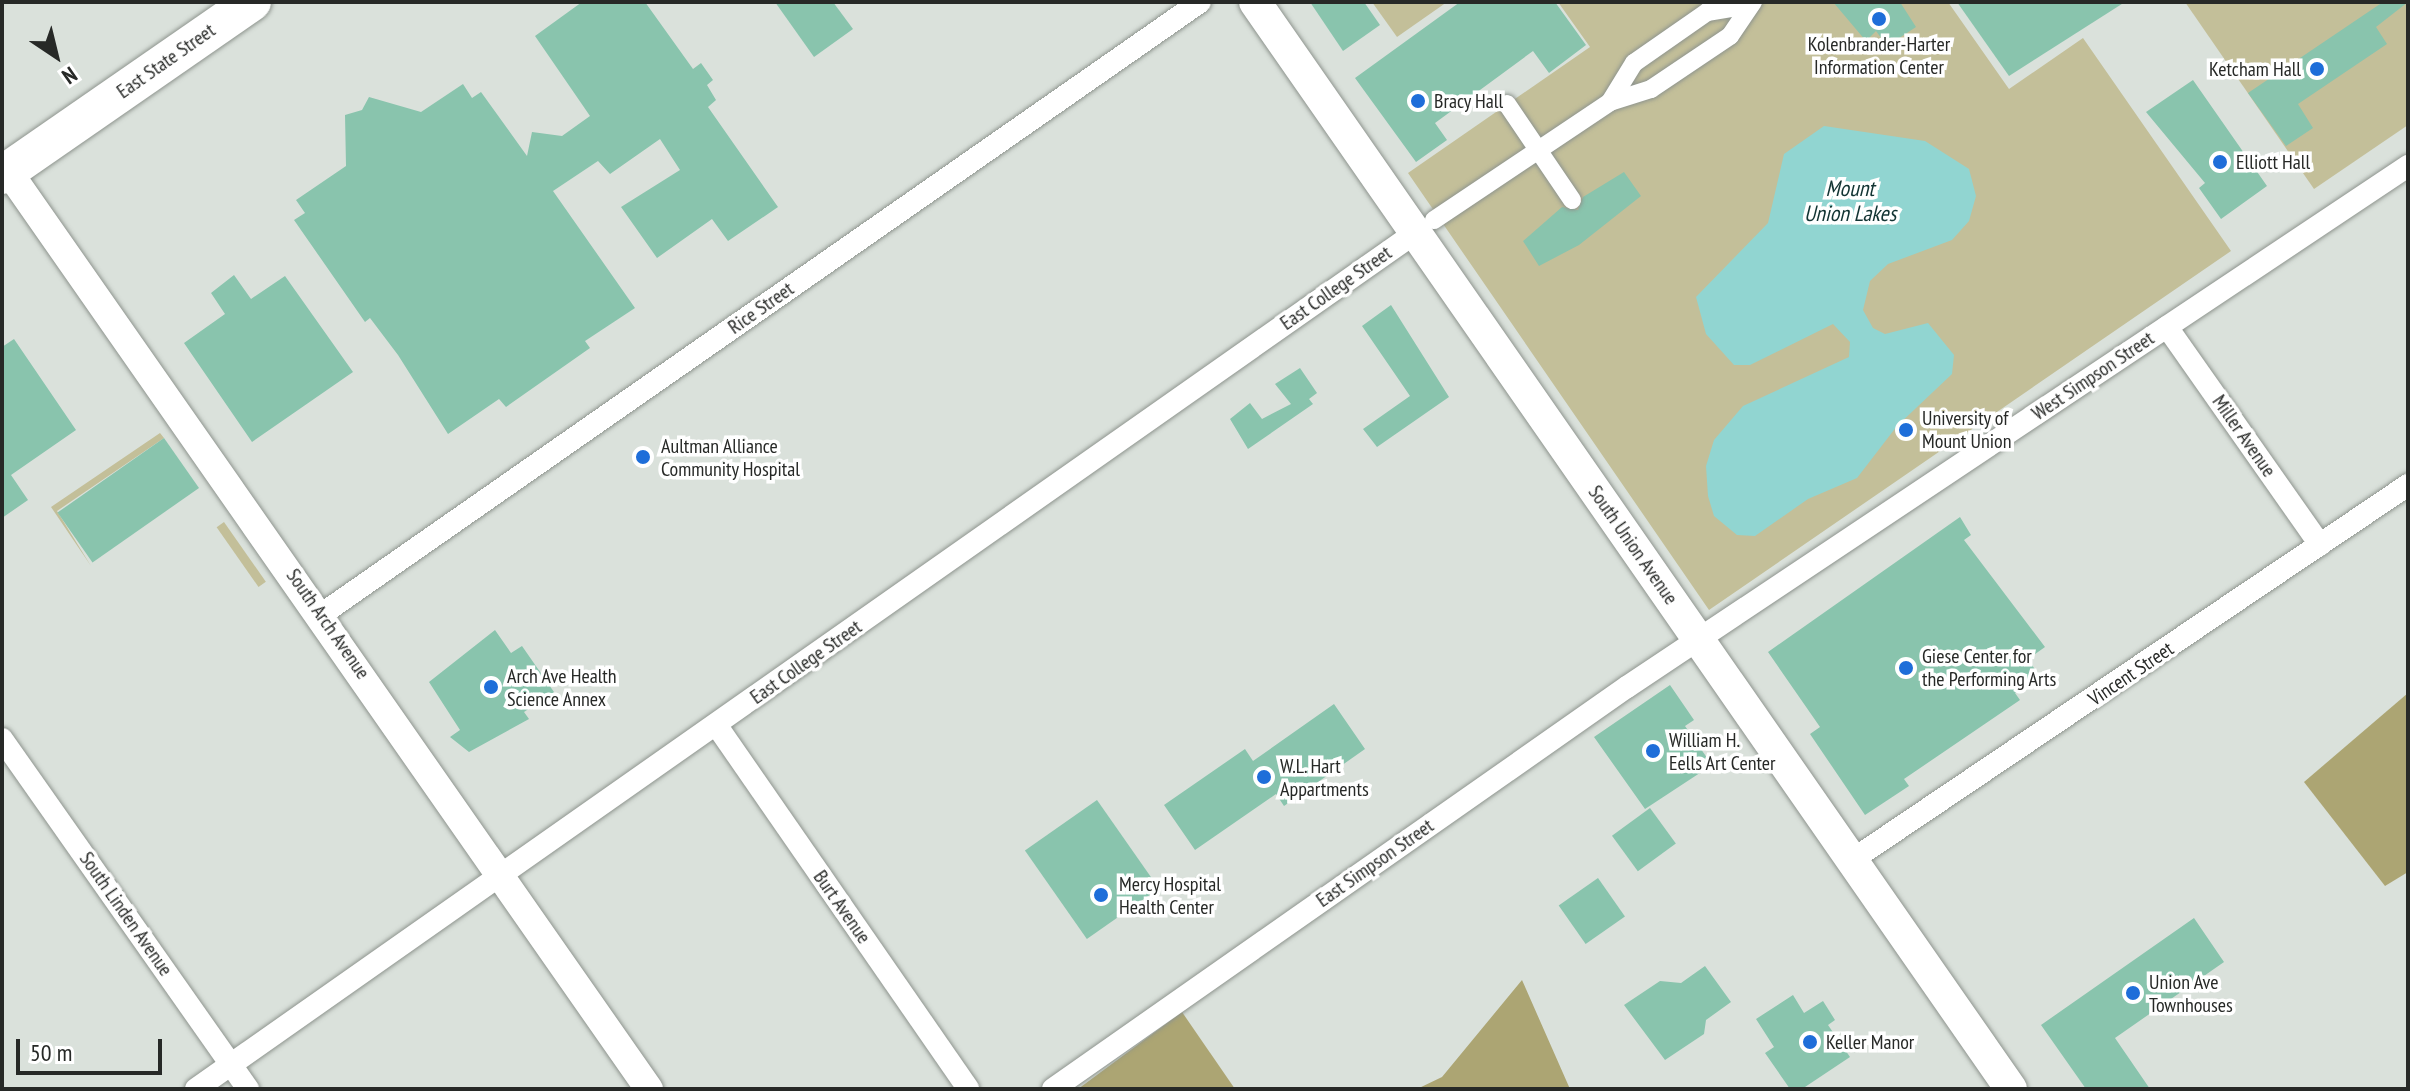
<!DOCTYPE html>
<style>
body{margin:0}
#map{position:relative;width:2410px;height:1091px;overflow:hidden;background:#dae1db;font-family:"PT Sans Narrow",sans-serif}
div>[style]{position:absolute}
.green>*{inset:0;background:#c3bf99;transform-origin:0 0}
.forest>*{inset:0;background:#aca573}
.water>*{inset:0;background:#91d5d1}
.building>*{inset:0;background:#89c4ad;transform-origin:0 0}
.roads{filter:drop-shadow(0 0 2px #8e948e) drop-shadow(0 0 2px #8e948e)}
.pedestrian>*{height:18px;margin:-9px;padding:0 9px;transform-origin:9px;border-radius:9px;background:#fff}
.minor>*{height:22px;margin:-11px;padding:0 11px;transform-origin:11px;border-radius:11px;background:#fff}
.tertiary>*{height:28px;margin:-14px;padding:0 14px;transform-origin:14px;border-radius:14px;background:#fff}
.secondary>*{height:32px;margin:-16px;padding:0 16px;transform-origin:16px;border-radius:16px;background:#fff}
.trunk>*{height:38px;margin:-19px;padding:0 19px;transform-origin:19px;border-radius:19px;background:#fff}
.dots>*{width:22px;height:22px;translate:-50% -50%;box-sizing:border-box;border:4px solid #fff;border-radius:50%}
span{translate:-50% -50%;white-space:nowrap;text-align:center;line-height:1.15;-webkit-text-stroke:7px #fff;paint-order:stroke}
.poi-label{font-size:20px;color:#272927}
.right{translate:-100% -50%;text-align:right}
.left{translate:0 -50%;text-align:left}
.street-label{font-size:20px;color:#272927}
.water-label{font-size:22px;color:#123433;font-style:italic}
.frame{position:absolute;inset:0;border:4px solid #272927;pointer-events:none}
.north{position:absolute;left:16px;top:16px;width:80px;height:80px;-webkit-text-stroke:6px #fff;paint-order:stroke;rotate:145deg;font-size:22px;font-weight:700;line-height:32px;text-align:center;color:#272927}
.north::after{content:'';display:block;margin:auto;width:28px;height:36px;background:#272927;clip-path:polygon(50% 0,100% 100%,50% 72%,0 100%)}
.scale{position:absolute;left:16px;top:1039px;width:146px;height:36px;box-sizing:border-box;border:4px solid #272927;border-top:0;padding-left:10px;font-size:24px;line-height:28px;white-space:nowrap;color:#272927;-webkit-text-stroke:6px #fff;paint-order:stroke}
</style>
<div id="map">
<div class="green">
<i style="clip-path:polygon(1372px 2px,1447px 2px,1397px 37px)"></i>
<i style="clip-path:polygon(1558px 2px,1948px 2px,2009px 89px,2083px 38px,2231px 251px,1709px 610px,1408px 173px,1590px 47px)"></i>
<i style="clip-path:polygon(2185px 2px,2408px 2px,2408px 125px,2314px 189px)"></i>
<i style="clip-path:polygon(160px 433px,164px 438px,57px 511px,91px 566px,51px 507px)"></i>
<i style="left:224px;top:522px;width:73px;height:9px;rotate:55deg"></i>
</div>
<div class="forest">
<i style="clip-path:polygon(2408px 693px,2408px 872px,2385px 886px,2304px 782px)"></i>
<i style="clip-path:polygon(1522px 980px,1570px 1089px,1417px 1089px,1442px 1077px)"></i>
<i style="clip-path:polygon(1182px 1012px,1235px 1089px,1078px 1089px)"></i>
</div>
<div class="water">
<i style="clip-path:polygon(1824px 126px,1925px 141px,1969px 169px,1976px 196px,1969px 221px,1952px 240px,1888px 264px,1870px 281px,1863px 310px,1873px 328px,1885px 334px,1928px 323px,1954px 355px,1952px 374px,1897px 426px,1857px 478px,1808px 499px,1755px 536px,1737px 535px,1714px 516px,1708px 496px,1706px 466px,1714px 440px,1743px 406px,1849px 357px,1850px 342px,1833px 324px,1750px 365px,1734px 365px,1706px 334px,1696px 297px,1768px 223px,1784px 154px)"></i>
</div>
<div class="building">
<i style="clip-path:polygon(582px 2px,645px 2px,693px 69px,701px 63px,713px 80px,707px 85px,716px 100px,708px 107px,778px 207px,728px 241px,712px 219px,657px 258px,621px 207px,680px 170px,660px 139px,610px 174px,598px 161px,553px 191px,635px 308px,585px 341px,590px 348px,506px 407px,499px 399px,448px 434px,398px 355px,370px 318px,365px 322px,294px 220px,305px 213px,296px 200px,346px 166px,345px 115px,362px 110px,369px 97px,421px 112px,463px 84px,472px 98px,481px 92px,527px 156px,532px 132px,562px 136px,590px 116px,535px 36px)"></i>
<i style="clip-path:polygon(775px 2px,833px 2px,853px 29px,814px 57px)"></i>
<i style="clip-path:polygon(1310px 2px,1364px 2px,1380px 25px,1343px 51px)"></i>
<i style="clip-path:polygon(1460px 2px,1555px 2px,1586px 45px,1549px 73px,1533px 51px,1435px 123px,1447px 140px,1416px 162px,1355px 78px)"></i>
<i style="clip-path:polygon(1833px 2px,1900px 2px,1916px 27px,1887px 46px,1876px 31px,1866px 41px)"></i>
<i style="clip-path:polygon(1957px 2px,2125px 2px,2009px 76px)"></i>
<i style="clip-path:polygon(2383px 2px,2408px 2px,2376px 27px,2387px 44px,2298px 104px,2313px 128px,2286px 146px,2248px 93px)"></i>
<i style="clip-path:polygon(2193px 80px,2267px 186px,2221px 219px,2199px 188px,2205px 183px,2146px 112px)"></i>
<i style="clip-path:polygon(1624px 172px,1641px 196px,1579px 245px,1539px 266px,1523px 241px,1562px 207px,1578px 210px,1583px 197px)"></i>
<i style="clip-path:polygon(234px 275px,251px 299px,285px 276px,353px 372px,252px 442px,184px 343px,225px 314px,211px 293px)"></i>
<i style="clip-path:polygon(1391px 305px,1449px 397px,1377px 447px,1363px 429px,1410px 396px,1362px 326px)"></i>
<i style="clip-path:polygon(14px 339px,76px 430px,11px 475px,28px 500px,2px 518px,2px 347px)"></i>
<i style="clip-path:polygon(1300px 368px,1317px 393px,1309px 399px,1313px 404px,1248px 449px,1230px 419px,1250px 403px,1262px 419px,1291px 404px,1275px 384px)"></i>
<i style="left:164px;top:438px;width:61px;height:130px;rotate:55deg"></i>
<i style="clip-path:polygon(1960px 517px,1971px 535px,1964px 540px,2045px 647px,2028px 659px,2040px 677px,2015px 693px,2020px 700px,1904px 779px,1909px 786px,1865px 815px,1810px 734px,1820px 727px,1768px 652px)"></i>
<i style="clip-path:polygon(495px 630px,511px 653px,522px 646px,554px 692px,524px 712px,529px 719px,469px 752px,450px 737px,460px 730px,429px 682px)"></i>
<i style="clip-path:polygon(1670px 685px,1694px 720px,1685px 726px,1712px 765px,1645px 809px,1594px 737px)"></i>
<i style="clip-path:polygon(1334px 704px,1365px 749px,1284px 806px,1276px 794px,1195px 850px,1164px 805px,1245px 749px,1253px 761px)"></i>
<i style="left:1097px;top:800px;width:108px;height:88px;rotate:55deg"></i>
<i style="left:1650px;top:808px;width:44px;height:47px;rotate:54deg"></i>
<i style="left:1598px;top:878px;width:47px;height:48px;rotate:55deg"></i>
<i style="clip-path:polygon(2194px 918px,2224px 962px,2115px 1038px,2150px 1089px,2086px 1089px,2041px 1025px)"></i>
<i style="clip-path:polygon(1705px 966px,1731px 1002px,1706px 1020px,1704px 1034px,1665px 1060px,1624px 1005px,1660px 981px,1681px 983px)"></i>
<i style="clip-path:polygon(1793px 995px,1804px 1013px,1823px 1001px,1835px 1020px,1828px 1025px,1850px 1057px,1802px 1089px,1790px 1089px,1765px 1053px,1774px 1047px,1756px 1019px)"></i>
</div>
<div class="roads">
<div class="pedestrian">
<i style="left:1610px;top:102px;width:46px;rotate:-58.4deg"></i>
<i style="left:1634px;top:63px;width:89px;rotate:-34.9deg"></i>
<i style="left:1707px;top:12px;width:44px;rotate:-9.2deg"></i>
<i style="left:1507px;top:104px;width:116px;rotate:55.9deg"></i>
<i style="left:1434px;top:220px;width:212px;rotate:-33.8deg"></i>
<i style="left:1610px;top:102px;width:43px;rotate:-17.6deg"></i>
<i style="left:1651px;top:89px;width:95px;rotate:-33.9deg"></i>
<i style="left:1730px;top:36px;width:41px;rotate:-55.9deg"></i>
</div>
<div class="minor">
<i style="left:2167px;top:327px;width:266px;rotate:54.9deg"></i>
<i style="left:322px;top:614px;width:1070px;rotate:-34.88deg"></i>
<i style="left:717px;top:726px;width:441px;rotate:55.3deg"></i>
<i style="left:2px;top:739px;width:428px;rotate:54.9deg"></i>
<i style="left:1852px;top:860px;width:671px;rotate:-34deg"></i>
<i style="left:196px;top:1089px;width:1490px;rotate:-35.08deg"></i>
<i style="left:1053px;top:1089px;width:701px;rotate:-35.01deg"></i>
<i style="left:1627px;top:687px;width:939px;rotate:-33.71deg"></i>
</div>
<div class="tertiary">
<i style="left:8px;top:171px;width:1120px;rotate:55.08deg"></i>
</div>
<div class="secondary">
<i style="left:1255px;top:2px;width:1324px;rotate:55.18deg"></i>
</div>
<div class="trunk">
<i style="left:2px;top:175px;width:304px;rotate:-34.7deg"></i>
</div>
</div>
<div class="dots">
<i style="left:1879px;top:19px;background:#1e6ed9"></i>
<i style="left:2317px;top:69px;background:#1e6ed9"></i>
<i style="left:1418px;top:101px;background:#1e6ed9"></i>
<i style="left:2220px;top:162px;background:#1e6ed9"></i>
<i style="left:1906px;top:430px;background:#1e6ed9"></i>
<i style="left:643px;top:457px;background:#1e6ed9"></i>
<i style="left:1906px;top:668px;background:#1e6ed9"></i>
<i style="left:491px;top:687px;background:#1e6ed9"></i>
<i style="left:1653px;top:751px;background:#1e6ed9"></i>
<i style="left:1264px;top:777px;background:#1e6ed9"></i>
<i style="left:1101px;top:895px;background:#1e6ed9"></i>
<i style="left:2133px;top:993px;background:#1e6ed9"></i>
<i style="left:1810px;top:1042px;background:#1e6ed9"></i>
</div>
<div class="poi-label">
<span style="left:1879px;top:56px">Kolenbrander-Harter<br>Information Center</span>
<span class="right" style="left:2301px;top:69px">Ketcham Hall</span>
<span class="left" style="left:1434px;top:101px">Bracy Hall</span>
<span class="left" style="left:2236px;top:162px">Elliott Hall</span>
<span class="left" style="left:1922px;top:430px">University of<br>Mount Union</span>
<span class="left" style="left:661px;top:458px">Aultman Alliance<br>Community Hospital</span>
<span class="left" style="left:1922px;top:668px">Giese Center for<br>the Performing Arts</span>
<span class="left" style="left:507px;top:688px">Arch Ave Health<br>Science Annex</span>
<span class="left" style="left:1669px;top:752px">William H.<br>Eells Art Center</span>
<span class="left" style="left:1280px;top:778px">W.L. Hart<br>Appartments</span>
<span class="left" style="left:1119px;top:896px">Mercy Hospital<br>Health Center</span>
<span class="left" style="left:2149px;top:994px">Union Ave<br>Townhouses</span>
<span class="left" style="left:1826px;top:1042px">Keller Manor</span>
</div>
<div class="street-label">
<span style="left:166px;top:61px;rotate:-35deg">East State Street</span>
<span style="left:1336px;top:288px;rotate:-35deg">East College Street</span>
<span style="left:761px;top:308px;rotate:-35deg">Rice Street</span>
<span style="left:2093px;top:376px;rotate:-34deg">West Simpson Street</span>
<span style="left:2244px;top:436px;rotate:55deg">Miller Avenue</span>
<span style="left:1633px;top:545px;rotate:55deg">South Union Avenue</span>
<span style="left:328px;top:624px;rotate:55deg">South Arch Avenue</span>
<span style="left:806px;top:662px;rotate:-35deg">East College Street</span>
<span style="left:2131px;top:674px;rotate:-34deg">Vincent Street</span>
<span style="left:1375px;top:863px;rotate:-35deg">East Simpson Street</span>
<span style="left:842px;top:907px;rotate:55deg">Burt Avenue</span>
<span style="left:126px;top:914px;rotate:55deg">South Linden Avenue</span>
</div>
<div class="water-label">
<span style="left:1850px;top:201px">Mount<br>Union Lakes</span>
</div>
<div class="frame"></div>
<div class="north">N</div>
<div class="scale">50 m</div>
</div>
